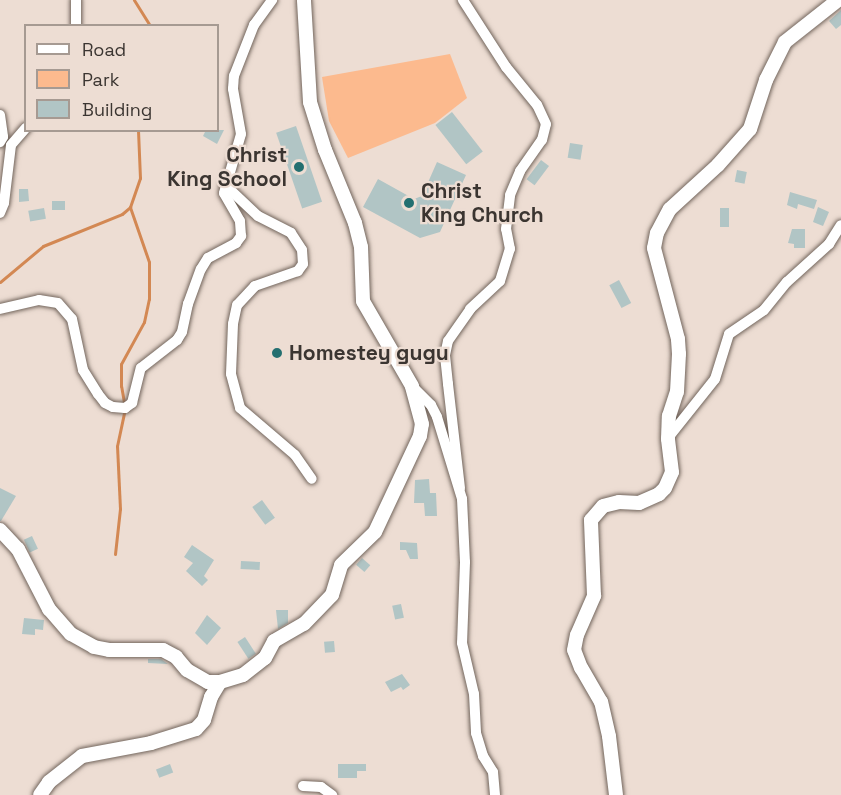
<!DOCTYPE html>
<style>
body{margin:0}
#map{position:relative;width:841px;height:795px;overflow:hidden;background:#edddd3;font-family:"Space Grotesk",sans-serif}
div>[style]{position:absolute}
.green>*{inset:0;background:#fcba8e}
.stream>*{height:3px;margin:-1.5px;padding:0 1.5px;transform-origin:1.5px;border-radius:1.5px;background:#d38853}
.building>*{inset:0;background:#b1c5c5;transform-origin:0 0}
.roads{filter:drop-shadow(0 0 2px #72655c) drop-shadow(0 0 2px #72655c)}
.minor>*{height:10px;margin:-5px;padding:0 5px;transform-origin:5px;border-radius:5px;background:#fff}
.major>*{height:14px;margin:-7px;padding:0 7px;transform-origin:7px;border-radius:7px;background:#fff}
.dots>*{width:16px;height:16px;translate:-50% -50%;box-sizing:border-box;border:3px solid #edddd3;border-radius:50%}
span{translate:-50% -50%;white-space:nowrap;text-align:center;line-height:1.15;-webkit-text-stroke:4.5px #edddd3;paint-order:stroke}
.poi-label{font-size:21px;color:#3b3531;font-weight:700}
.right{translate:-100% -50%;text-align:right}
.left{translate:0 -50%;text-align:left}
.legend{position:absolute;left:24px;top:24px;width:195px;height:108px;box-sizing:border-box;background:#edddd3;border:2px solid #a69a92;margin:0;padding:8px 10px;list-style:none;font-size:18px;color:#3b3531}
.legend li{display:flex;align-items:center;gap:12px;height:30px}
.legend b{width:30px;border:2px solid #a69a92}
</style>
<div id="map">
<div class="green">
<i style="clip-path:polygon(450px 54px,467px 98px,435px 123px,348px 158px,329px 121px,322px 77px)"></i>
</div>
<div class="stream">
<i style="left:134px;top:0;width:31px;rotate:58deg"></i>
<i style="left:0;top:282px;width:56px;rotate:-39.9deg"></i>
<i style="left:43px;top:246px;width:85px;rotate:-22.1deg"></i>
<i style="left:122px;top:214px;width:11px;rotate:-41deg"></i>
<i style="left:130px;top:207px;width:31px;rotate:-71deg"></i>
<i style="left:140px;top:178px;width:48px;rotate:-92.4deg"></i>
<i style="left:115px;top:554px;width:45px;rotate:-83.7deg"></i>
<i style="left:120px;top:509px;width:63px;rotate:-92.7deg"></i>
<i style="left:117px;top:446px;width:39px;rotate:-78deg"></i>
<i style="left:125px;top:408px;width:22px;rotate:-100deg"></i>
<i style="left:121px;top:386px;width:22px;rotate:-90deg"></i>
<i style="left:121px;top:364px;width:48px;rotate:-61.3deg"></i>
<i style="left:144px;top:322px;width:24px;rotate:-78deg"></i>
<i style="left:149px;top:299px;width:37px;rotate:-90deg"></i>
<i style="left:149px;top:262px;width:58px;rotate:-109.1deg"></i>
</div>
<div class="building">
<i style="clip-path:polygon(841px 10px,841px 25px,836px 29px,829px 21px)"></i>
<i style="left:452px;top:112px;width:50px;height:21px;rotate:52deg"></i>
<i style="left:296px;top:126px;width:80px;height:21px;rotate:71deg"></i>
<i style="clip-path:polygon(206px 130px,224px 130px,217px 144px,203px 136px)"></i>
<i style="left:570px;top:143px;width:13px;height:15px;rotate:9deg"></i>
<i style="left:541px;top:160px;width:10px;height:24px;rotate:37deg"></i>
<i style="clip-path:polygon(437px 162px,466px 175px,440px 232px,420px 238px,363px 207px,378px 179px,414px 199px,422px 196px)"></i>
<i style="left:737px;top:170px;width:10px;height:12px;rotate:11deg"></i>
<i style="clip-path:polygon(19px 189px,28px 189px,29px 201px,19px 202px)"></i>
<i style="clip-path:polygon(790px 192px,817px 200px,814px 209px,798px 204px,797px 209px,787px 205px)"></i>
<i style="left:52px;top:201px;width:13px;height:9px"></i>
<i style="clip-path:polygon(818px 207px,829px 212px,823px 226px,813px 222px)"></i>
<i style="left:44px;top:208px;width:11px;height:16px;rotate:80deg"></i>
<i style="left:720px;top:208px;width:9px;height:19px"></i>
<i style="clip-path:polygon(792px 229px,805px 229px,805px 248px,794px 248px,794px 244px,788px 243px)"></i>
<i style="left:619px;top:280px;width:26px;height:11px;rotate:62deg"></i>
<i style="clip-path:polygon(429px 479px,430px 493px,436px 493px,437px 516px,425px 516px,424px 503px,414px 503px,415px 480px)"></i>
<i style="clip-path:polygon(0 488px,16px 496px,1px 521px,0 521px)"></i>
<i style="left:262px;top:500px;width:22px;height:12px;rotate:54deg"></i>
<i style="left:32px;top:536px;width:14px;height:9px;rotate:65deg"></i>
<i style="clip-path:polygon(400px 542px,417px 543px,418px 559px,410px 559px,406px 550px,400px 550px)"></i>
<i style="clip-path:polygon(192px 545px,214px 560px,204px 576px,208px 580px,202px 586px,186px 571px,193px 563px,184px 557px)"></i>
<i style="left:362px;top:558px;width:11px;height:9px;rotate:41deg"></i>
<i style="left:241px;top:561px;width:19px;height:8px;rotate:3deg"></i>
<i style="left:401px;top:604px;width:14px;height:9px;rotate:78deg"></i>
<i style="clip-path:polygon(276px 610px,288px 610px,288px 623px,278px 629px)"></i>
<i style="clip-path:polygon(207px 615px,221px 628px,207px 645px,195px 633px)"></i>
<i style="clip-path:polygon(24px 618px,44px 620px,43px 630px,35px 629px,35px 635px,22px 634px)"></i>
<i style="left:245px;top:637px;width:20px;height:9px;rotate:57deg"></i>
<i style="left:334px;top:641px;width:11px;height:10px;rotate:85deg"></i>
<i style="clip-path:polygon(148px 659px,161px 659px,168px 664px,148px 663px)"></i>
<i style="clip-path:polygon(402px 674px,410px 685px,403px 690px,401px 687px,391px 692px,385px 682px)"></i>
<i style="left:170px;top:764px;width:9px;height:15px;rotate:69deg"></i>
<i style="clip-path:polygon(338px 764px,366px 764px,366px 771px,357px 771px,357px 778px,338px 778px)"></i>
</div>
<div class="roads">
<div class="minor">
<i style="left:76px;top:0;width:26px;rotate:90deg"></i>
<i style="left:0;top:115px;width:22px;rotate:82deg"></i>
<i style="left:3px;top:137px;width:6px;rotate:121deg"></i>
<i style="left:225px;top:185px;width:45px;rotate:43.2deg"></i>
<i style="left:258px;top:216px;width:37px;rotate:27deg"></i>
<i style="left:291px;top:233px;width:20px;rotate:57deg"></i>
<i style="left:302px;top:250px;width:14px;rotate:86deg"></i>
<i style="left:303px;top:264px;width:9px;rotate:126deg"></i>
<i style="left:298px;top:271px;width:46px;rotate:160.8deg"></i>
<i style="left:255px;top:286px;width:26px;rotate:133deg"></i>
<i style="left:237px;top:305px;width:19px;rotate:102deg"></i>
<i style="left:233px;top:324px;width:50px;rotate:92.3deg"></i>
<i style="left:231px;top:374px;width:35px;rotate:75deg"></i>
<i style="left:240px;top:408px;width:72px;rotate:40.5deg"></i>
<i style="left:295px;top:455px;width:29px;rotate:55deg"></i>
<i style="left:0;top:213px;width:11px;rotate:-68deg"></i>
<i style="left:4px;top:203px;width:58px;rotate:-83.1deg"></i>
<i style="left:11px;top:145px;width:23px;rotate:-49deg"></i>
<i style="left:0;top:309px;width:40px;rotate:-13deg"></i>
<i style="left:39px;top:300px;width:19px;rotate:9deg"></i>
<i style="left:58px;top:303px;width:21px;rotate:49deg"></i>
<i style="left:72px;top:319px;width:52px;rotate:77.8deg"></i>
<i style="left:83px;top:370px;width:28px;rotate:58deg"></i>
<i style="left:98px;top:394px;width:11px;rotate:52deg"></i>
<i style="left:105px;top:403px;width:9px;rotate:27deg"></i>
<i style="left:113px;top:407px;width:12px;rotate:5deg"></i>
<i style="left:125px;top:408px;width:9px;rotate:-36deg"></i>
<i style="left:132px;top:403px;width:36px;rotate:-76deg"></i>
<i style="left:141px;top:368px;width:46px;rotate:-37.9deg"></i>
<i style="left:177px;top:340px;width:9px;rotate:-58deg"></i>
<i style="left:182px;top:332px;width:29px;rotate:-78deg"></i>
<i style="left:188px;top:304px;width:37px;rotate:-70deg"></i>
<i style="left:201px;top:269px;width:13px;rotate:-58deg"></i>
<i style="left:208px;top:258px;width:32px;rotate:-28deg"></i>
<i style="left:236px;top:243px;width:9px;rotate:-54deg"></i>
<i style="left:241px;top:236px;width:15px;rotate:-94deg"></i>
<i style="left:240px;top:221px;width:32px;rotate:-120deg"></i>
<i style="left:224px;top:193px;width:61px;rotate:-73.9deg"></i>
<i style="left:241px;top:134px;width:46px;rotate:-100.1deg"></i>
<i style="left:233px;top:89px;width:13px;rotate:-86deg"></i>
<i style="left:234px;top:76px;width:55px;rotate:-68.6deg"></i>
<i style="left:254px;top:25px;width:31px;rotate:-54deg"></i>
<i style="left:412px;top:386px;width:27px;rotate:45deg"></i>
<i style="left:431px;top:405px;width:13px;rotate:63deg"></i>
<i style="left:437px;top:417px;width:86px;rotate:73deg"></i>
<i style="left:462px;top:499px;width:63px;rotate:87.3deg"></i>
<i style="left:465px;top:562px;width:81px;rotate:92.1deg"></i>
<i style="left:462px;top:643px;width:52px;rotate:76.8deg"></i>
<i style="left:474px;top:694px;width:39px;rotate:87deg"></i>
<i style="left:476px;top:733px;width:24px;rotate:73deg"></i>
<i style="left:483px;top:756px;width:19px;rotate:58deg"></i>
<i style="left:493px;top:772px;width:23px;rotate:85deg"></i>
<i style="left:668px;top:438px;width:75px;rotate:-51.5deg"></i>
<i style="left:715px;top:379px;width:47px;rotate:-72.7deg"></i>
<i style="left:729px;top:334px;width:42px;rotate:-34.4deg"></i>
<i style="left:764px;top:310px;width:36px;rotate:-51deg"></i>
<i style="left:787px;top:282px;width:57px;rotate:-42.1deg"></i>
<i style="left:829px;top:244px;width:22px;rotate:-58deg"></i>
<i style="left:460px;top:488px;width:105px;rotate:-96.6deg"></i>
<i style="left:448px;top:384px;width:29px;rotate:-96deg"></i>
<i style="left:445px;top:355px;width:14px;rotate:-78deg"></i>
<i style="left:448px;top:341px;width:39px;rotate:-55deg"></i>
<i style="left:470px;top:309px;width:41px;rotate:-43deg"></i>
<i style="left:500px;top:281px;width:34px;rotate:-73deg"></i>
<i style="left:510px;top:249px;width:20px;rotate:-101deg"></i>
<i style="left:506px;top:229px;width:34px;rotate:-83deg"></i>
<i style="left:510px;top:195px;width:26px;rotate:-67deg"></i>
<i style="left:520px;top:171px;width:38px;rotate:-55deg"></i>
<i style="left:542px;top:140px;width:16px;rotate:-76deg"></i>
<i style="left:546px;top:124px;width:21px;rotate:-115deg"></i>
<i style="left:537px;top:105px;width:49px;rotate:-129.2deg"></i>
<i style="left:506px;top:67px;width:80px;rotate:-122.7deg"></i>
<i style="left:303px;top:786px;width:18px;rotate:3deg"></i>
<i style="left:321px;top:787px;width:14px;rotate:36deg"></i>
</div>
<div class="major">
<i style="left:0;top:530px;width:26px;rotate:47deg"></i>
<i style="left:18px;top:549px;width:68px;rotate:62.7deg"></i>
<i style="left:49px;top:609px;width:33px;rotate:49deg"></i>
<i style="left:71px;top:634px;width:26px;rotate:29deg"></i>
<i style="left:94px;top:647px;width:15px;rotate:11deg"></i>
<i style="left:109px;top:650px;width:54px"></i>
<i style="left:163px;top:650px;width:15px;rotate:28deg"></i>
<i style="left:176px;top:657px;width:17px;rotate:50deg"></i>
<i style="left:187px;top:670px;width:24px;rotate:30deg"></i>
<i style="left:208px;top:682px;width:12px"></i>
<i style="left:220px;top:682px;width:24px;rotate:-17deg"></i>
<i style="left:243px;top:675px;width:28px;rotate:-38deg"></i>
<i style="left:265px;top:658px;width:19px;rotate:-62deg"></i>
<i style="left:274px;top:641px;width:34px;rotate:-30deg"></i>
<i style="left:304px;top:624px;width:40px;rotate:-46deg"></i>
<i style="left:332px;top:595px;width:31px;rotate:-73deg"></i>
<i style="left:341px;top:565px;width:47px;rotate:-44.1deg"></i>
<i style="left:375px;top:532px;width:106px;rotate:-64.9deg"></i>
<i style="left:420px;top:436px;width:12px;rotate:-81deg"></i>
<i style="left:422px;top:424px;width:39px;rotate:-105deg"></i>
<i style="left:412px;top:386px;width:98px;rotate:-120deg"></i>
<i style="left:363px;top:301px;width:54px;rotate:-92.1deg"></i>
<i style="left:361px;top:247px;width:25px;rotate:-104deg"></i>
<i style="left:355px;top:223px;width:79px;rotate:-112.3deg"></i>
<i style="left:325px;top:150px;width:50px;rotate:-107.4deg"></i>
<i style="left:310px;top:102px;width:102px;rotate:-93.4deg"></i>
<i style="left:40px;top:795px;width:16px;rotate:-55deg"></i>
<i style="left:49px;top:782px;width:42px;rotate:-38.2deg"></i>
<i style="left:82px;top:756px;width:70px;rotate:-10.7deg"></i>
<i style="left:151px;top:743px;width:47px;rotate:-17.3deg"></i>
<i style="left:196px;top:729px;width:12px;rotate:-48deg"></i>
<i style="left:204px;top:720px;width:24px;rotate:-73deg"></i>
<i style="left:211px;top:697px;width:17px;rotate:-59deg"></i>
<i style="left:616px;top:795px;width:59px;rotate:-96.8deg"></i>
<i style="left:609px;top:736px;width:35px;rotate:-103deg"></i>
<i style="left:601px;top:702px;width:39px;rotate:-120deg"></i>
<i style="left:581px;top:668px;width:19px;rotate:-111deg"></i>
<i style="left:574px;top:650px;width:15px;rotate:-79deg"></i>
<i style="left:577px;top:635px;width:43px;rotate:-66.4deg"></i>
<i style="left:594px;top:596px;width:76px;rotate:-92.3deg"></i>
<i style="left:591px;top:520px;width:18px;rotate:-49deg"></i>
<i style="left:603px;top:506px;width:16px;rotate:-14deg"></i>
<i style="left:619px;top:502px;width:20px;rotate:3deg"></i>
<i style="left:639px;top:503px;width:22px;rotate:-24deg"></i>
<i style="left:659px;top:494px;width:8px;rotate:-45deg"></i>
<i style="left:665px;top:488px;width:17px;rotate:-66deg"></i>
<i style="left:672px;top:472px;width:33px;rotate:-97deg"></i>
<i style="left:668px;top:439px;width:23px;rotate:-88deg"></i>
<i style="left:669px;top:416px;width:25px;rotate:-72deg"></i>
<i style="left:677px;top:392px;width:38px;rotate:-87deg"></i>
<i style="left:679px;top:354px;width:15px;rotate:-94deg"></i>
<i style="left:678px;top:339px;width:94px;rotate:-104.8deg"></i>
<i style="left:654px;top:248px;width:15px;rotate:-79deg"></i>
<i style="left:657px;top:233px;width:27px;rotate:-62deg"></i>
<i style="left:670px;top:209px;width:65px;rotate:-42.5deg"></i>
<i style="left:718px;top:165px;width:48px;rotate:-48.4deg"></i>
<i style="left:750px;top:129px;width:52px;rotate:-71.9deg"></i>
<i style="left:766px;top:80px;width:42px;rotate:-63.4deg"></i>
<i style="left:785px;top:42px;width:68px;rotate:-38.4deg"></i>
</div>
</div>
<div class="dots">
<i style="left:299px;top:167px;background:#246f70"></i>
<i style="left:409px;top:203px;background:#246f70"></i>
<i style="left:277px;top:353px;background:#246f70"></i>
</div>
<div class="poi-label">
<span class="right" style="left:287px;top:167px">Christ<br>King School</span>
<span class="left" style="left:421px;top:203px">Christ<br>King Church</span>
<span class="left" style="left:289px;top:353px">Homestey gugu</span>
</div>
<ul class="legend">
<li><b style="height:8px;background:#fff"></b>Road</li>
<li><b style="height:16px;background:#fcba8e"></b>Park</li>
<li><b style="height:16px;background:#b1c5c5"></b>Building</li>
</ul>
</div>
